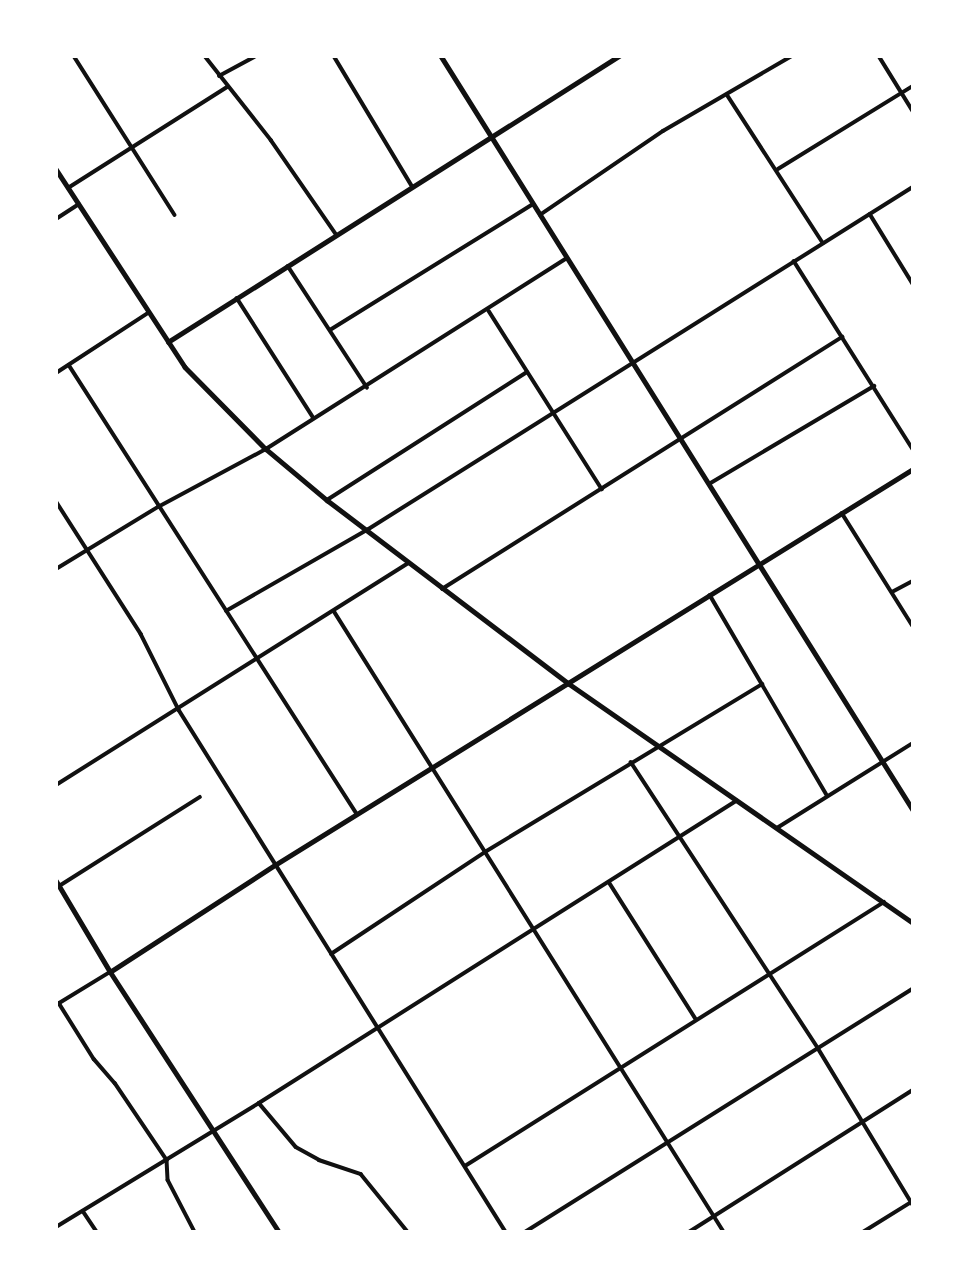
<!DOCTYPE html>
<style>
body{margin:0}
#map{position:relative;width:969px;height:1288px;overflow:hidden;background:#fff;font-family:Rubik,sans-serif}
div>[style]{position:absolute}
.minor>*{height:3.5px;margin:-1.75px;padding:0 1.75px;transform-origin:1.75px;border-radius:1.75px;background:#111}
.tertiary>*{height:4.5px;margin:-2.25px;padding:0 2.25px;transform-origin:2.25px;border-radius:2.25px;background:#111}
.primary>*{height:5px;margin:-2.5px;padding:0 2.5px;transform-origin:2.5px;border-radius:2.5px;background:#111}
span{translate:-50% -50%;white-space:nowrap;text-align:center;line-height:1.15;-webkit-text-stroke:5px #fff;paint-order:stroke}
.frame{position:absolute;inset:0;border:58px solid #fff;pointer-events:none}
</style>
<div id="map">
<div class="minor">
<i style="left:74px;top:56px;width:188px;rotate:57.6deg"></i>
<i style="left:205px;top:56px;width:107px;rotate:51.8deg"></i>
<i style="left:271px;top:140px;width:114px;rotate:55.3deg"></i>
<i style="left:334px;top:56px;width:152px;rotate:59deg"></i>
<i style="left:879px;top:56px;width:65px;rotate:58.3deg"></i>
<i style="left:219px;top:76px;width:42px;rotate:-28.4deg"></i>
<i style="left:728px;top:96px;width:175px;rotate:57.1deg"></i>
<i style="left:778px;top:169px;width:158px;rotate:-31.6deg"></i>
<i style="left:68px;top:188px;width:188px;rotate:-32.4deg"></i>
<i style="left:870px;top:214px;width:82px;rotate:58.4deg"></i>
<i style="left:540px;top:215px;width:149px;rotate:-34.3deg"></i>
<i style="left:663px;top:131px;width:149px;rotate:-30.2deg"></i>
<i style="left:56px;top:219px;width:27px;rotate:-33deg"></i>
<i style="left:794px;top:261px;width:222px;rotate:57.7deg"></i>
<i style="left:288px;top:266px;width:145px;rotate:56.9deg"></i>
<i style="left:237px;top:298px;width:141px;rotate:57.4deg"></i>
<i style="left:489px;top:311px;width:211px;rotate:57.6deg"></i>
<i style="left:330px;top:330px;width:239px;rotate:-31.8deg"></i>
<i style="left:69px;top:365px;width:533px;rotate:57.32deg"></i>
<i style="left:56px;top:373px;width:110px;rotate:-33.1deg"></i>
<i style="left:709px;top:484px;width:192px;rotate:-30.7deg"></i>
<i style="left:327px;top:500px;width:237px;rotate:-32.6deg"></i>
<i style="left:56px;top:501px;width:158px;rotate:57.4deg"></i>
<i style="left:141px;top:634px;width:85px;rotate:63.4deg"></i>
<i style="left:179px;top:710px;width:616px;rotate:57.94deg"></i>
<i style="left:842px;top:513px;width:133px;rotate:57.9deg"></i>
<i style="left:56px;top:569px;width:119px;rotate:-31.3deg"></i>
<i style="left:158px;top:507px;width:123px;rotate:-28.2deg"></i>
<i style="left:266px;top:449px;width:356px;rotate:-32.4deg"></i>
<i style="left:442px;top:589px;width:473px;rotate:-32.2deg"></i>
<i style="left:892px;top:592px;width:24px;rotate:-28deg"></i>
<i style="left:710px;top:595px;width:232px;rotate:59.7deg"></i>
<i style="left:226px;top:611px;width:163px;rotate:-29.9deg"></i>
<i style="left:367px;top:530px;width:645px;rotate:-32.14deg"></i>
<i style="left:334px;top:611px;width:733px;rotate:57.87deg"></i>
<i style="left:631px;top:762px;width:342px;rotate:56.8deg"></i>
<i style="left:818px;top:1048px;width:184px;rotate:58.8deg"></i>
<i style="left:56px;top:785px;width:416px;rotate:-32.2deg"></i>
<i style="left:777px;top:828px;width:160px;rotate:-32deg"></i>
<i style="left:609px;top:882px;width:162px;rotate:57.6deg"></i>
<i style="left:56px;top:888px;width:170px;rotate:-32.3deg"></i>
<i style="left:331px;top:954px;width:185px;rotate:-33.5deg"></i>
<i style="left:485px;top:852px;width:324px;rotate:-31.2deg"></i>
<i style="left:59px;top:1003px;width:66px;rotate:58deg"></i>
<i style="left:94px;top:1059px;width:32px;rotate:49deg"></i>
<i style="left:115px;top:1083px;width:93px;rotate:56deg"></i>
<i style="left:167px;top:1160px;width:20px;rotate:87deg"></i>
<i style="left:168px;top:1180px;width:59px;rotate:62.6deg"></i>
<i style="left:56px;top:1005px;width:63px;rotate:-31.4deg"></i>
<i style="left:259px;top:1103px;width:57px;rotate:49.9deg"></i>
<i style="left:296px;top:1147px;width:26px;rotate:29deg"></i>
<i style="left:319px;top:1160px;width:44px;rotate:18.4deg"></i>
<i style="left:361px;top:1174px;width:75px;rotate:51deg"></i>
<i style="left:465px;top:1166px;width:495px;rotate:-32.2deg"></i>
<i style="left:83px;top:1211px;width:25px;rotate:56deg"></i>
<i style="left:56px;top:1227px;width:238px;rotate:-31.4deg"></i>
<i style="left:259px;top:1103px;width:565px;rotate:-32.34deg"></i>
<i style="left:525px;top:1232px;width:458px;rotate:-32.1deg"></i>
<i style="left:689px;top:1232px;width:265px;rotate:-32.4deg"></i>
<i style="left:863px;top:1232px;width:59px;rotate:-31.8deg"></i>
</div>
<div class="tertiary">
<i style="left:441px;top:56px;width:890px;rotate:57.95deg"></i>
<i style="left:56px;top:169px;width:236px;rotate:56.9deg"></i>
<i style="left:185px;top:367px;width:115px;rotate:45.4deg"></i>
<i style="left:266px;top:449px;width:80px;rotate:39.9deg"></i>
<i style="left:327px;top:500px;width:303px;rotate:37.2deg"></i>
<i style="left:568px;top:683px;width:420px;rotate:34.8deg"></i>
<i style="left:168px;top:342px;width:534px;rotate:-32.38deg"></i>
<i style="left:110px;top:972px;width:197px;rotate:-33deg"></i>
<i style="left:275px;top:865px;width:751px;rotate:-31.83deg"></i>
</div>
<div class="primary">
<i style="left:56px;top:881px;width:106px;rotate:59.3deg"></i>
<i style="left:110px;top:972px;width:310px;rotate:57deg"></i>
</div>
<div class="frame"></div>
</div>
